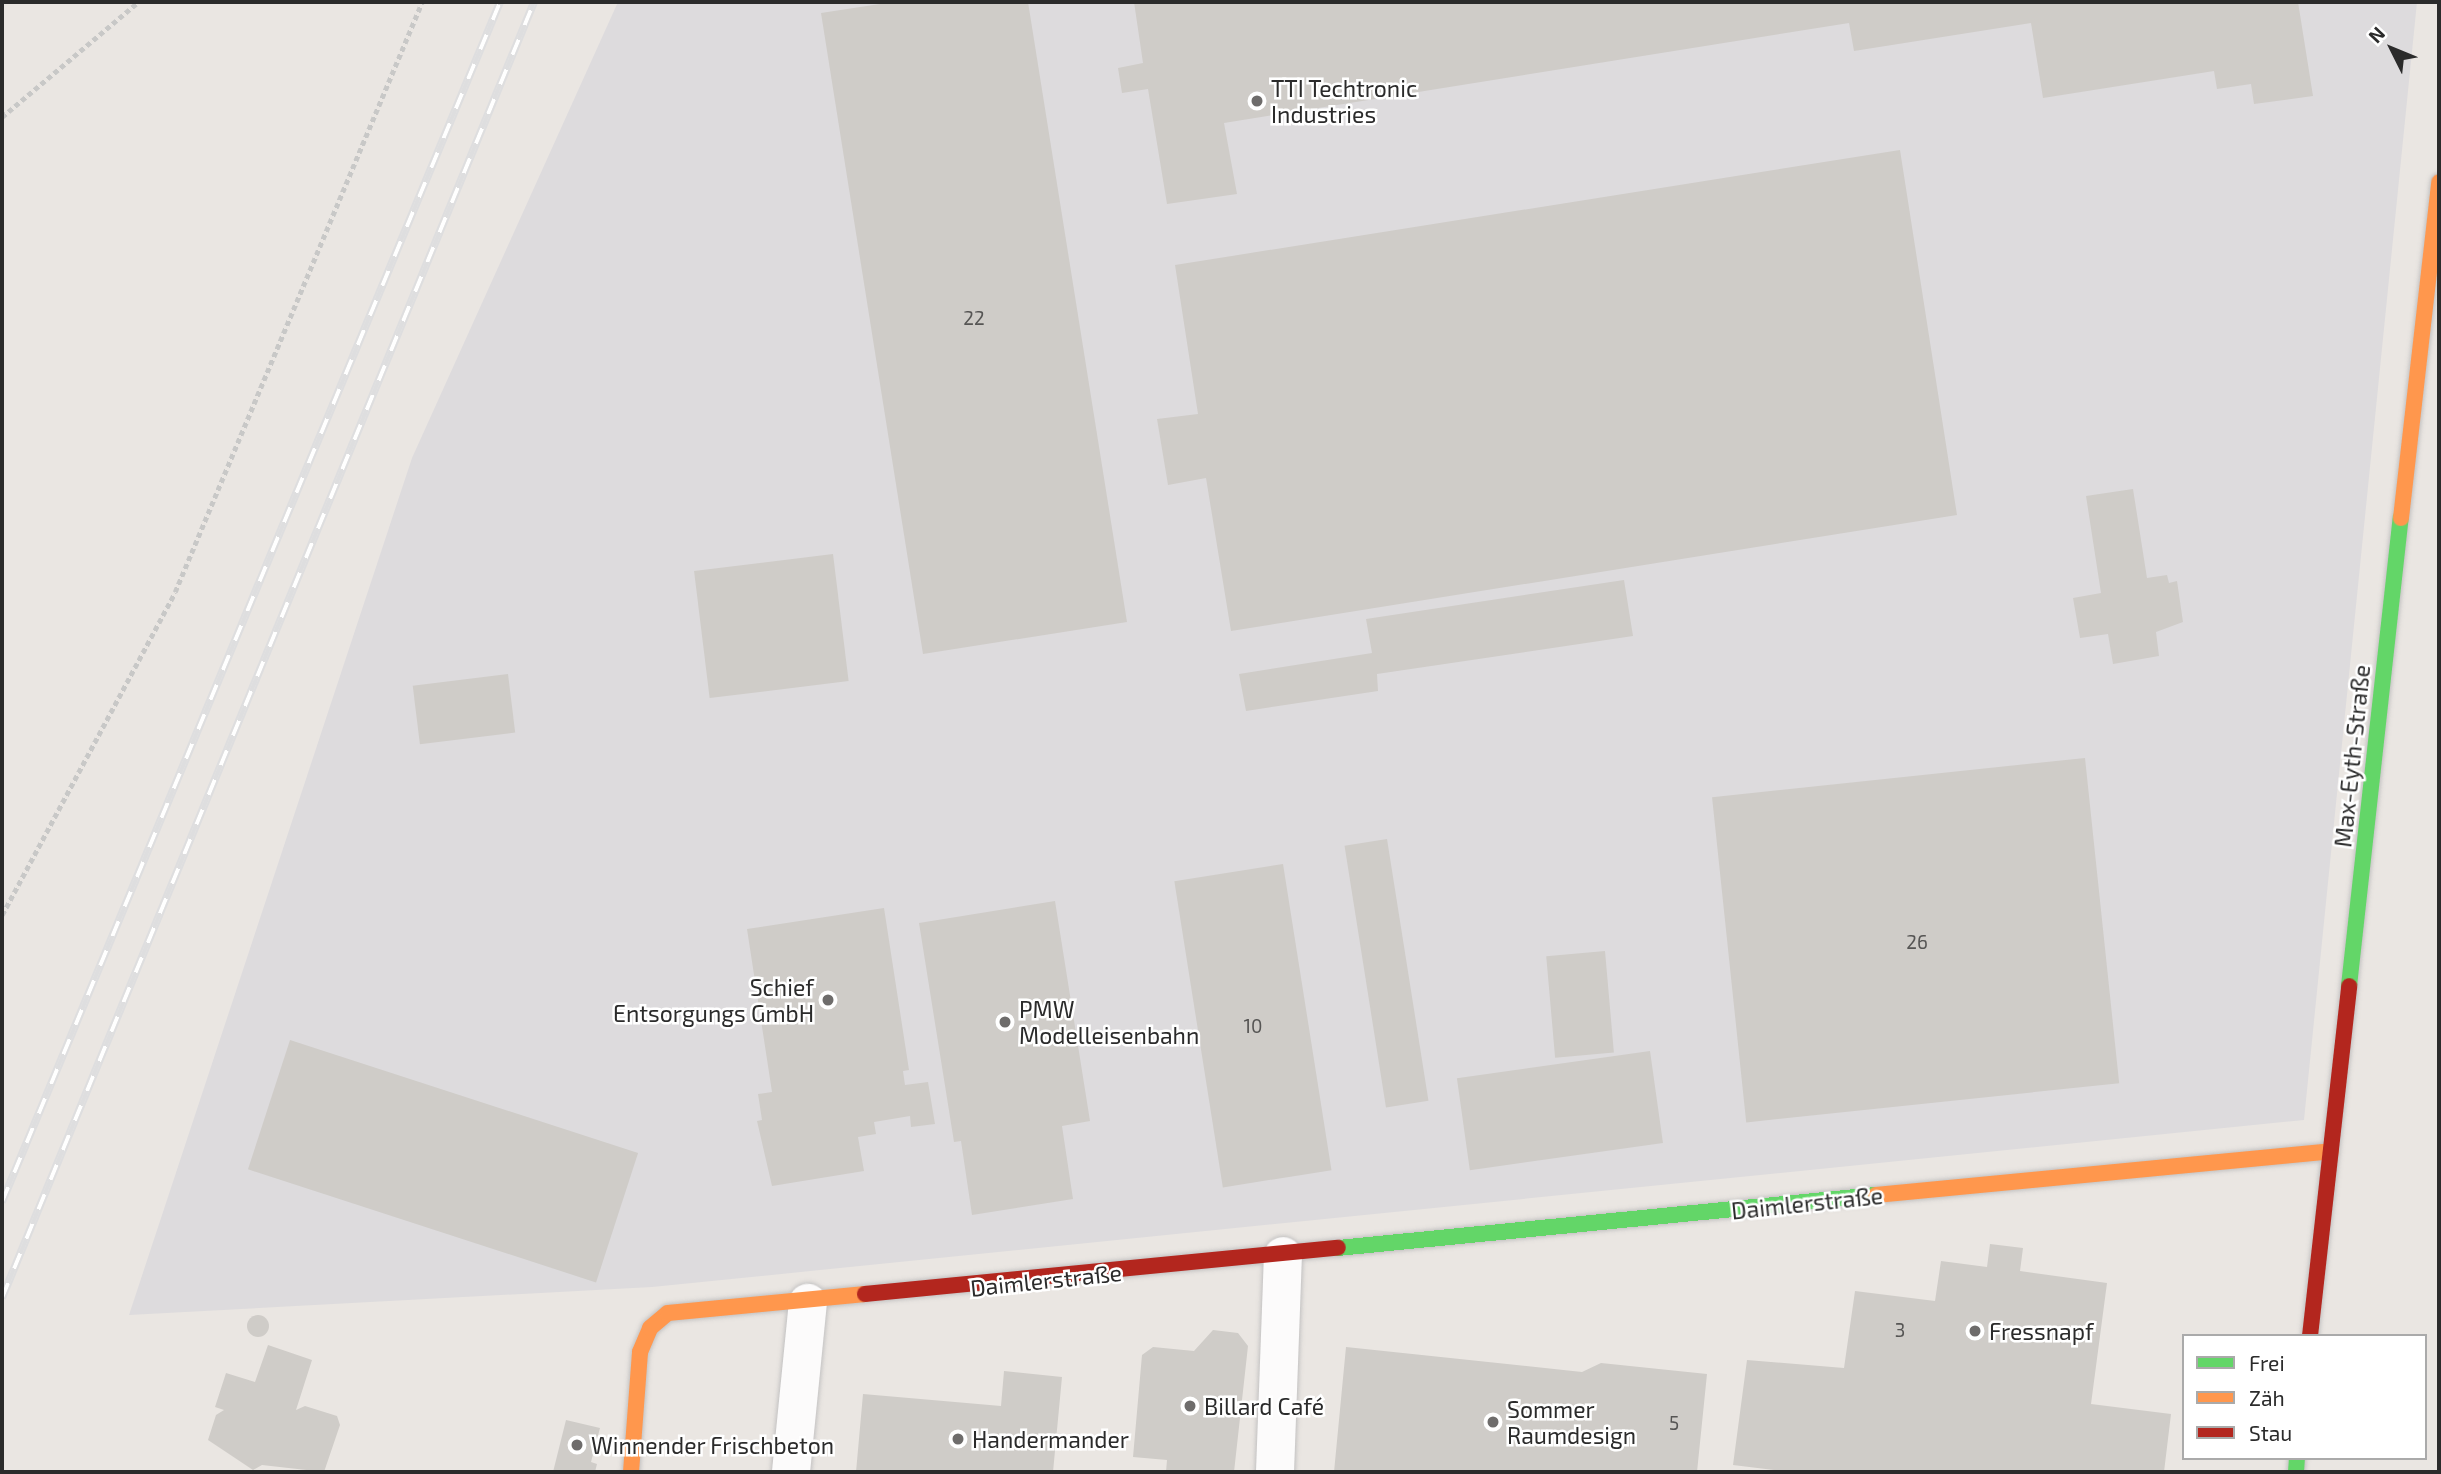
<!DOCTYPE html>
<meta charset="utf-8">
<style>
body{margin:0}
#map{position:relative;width:2441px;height:1474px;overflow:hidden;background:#eae6e2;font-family:"Exo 2",sans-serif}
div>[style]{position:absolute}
.industrial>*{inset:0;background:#dddbdd}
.building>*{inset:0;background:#cfccc8;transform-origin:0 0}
.round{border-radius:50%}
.path>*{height:4.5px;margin-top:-2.25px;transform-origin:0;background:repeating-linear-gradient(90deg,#c8c8c7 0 5px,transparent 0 8.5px)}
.roads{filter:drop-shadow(0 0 2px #c3c2c2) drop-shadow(0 0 2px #c3c2c2)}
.street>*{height:38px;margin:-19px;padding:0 19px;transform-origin:19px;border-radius:19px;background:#fcfbfb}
.fast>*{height:16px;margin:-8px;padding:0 8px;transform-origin:8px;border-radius:8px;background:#63d668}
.slow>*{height:16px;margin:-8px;padding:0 8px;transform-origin:8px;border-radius:8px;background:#ff974d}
.jam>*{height:16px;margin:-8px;padding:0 8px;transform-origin:8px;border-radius:8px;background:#b3261e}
.rail>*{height:8px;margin-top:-4px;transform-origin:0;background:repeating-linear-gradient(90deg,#fff 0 16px,#dededf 0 32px);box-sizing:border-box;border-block:2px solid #dededf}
.dots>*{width:19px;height:19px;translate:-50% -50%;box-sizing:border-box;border:4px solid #fff;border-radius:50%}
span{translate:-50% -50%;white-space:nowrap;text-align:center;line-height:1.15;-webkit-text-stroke:5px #fff;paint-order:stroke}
.number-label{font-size:19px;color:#565554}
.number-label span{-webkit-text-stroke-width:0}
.poi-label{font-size:23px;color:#2b2b2b}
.left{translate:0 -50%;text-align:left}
.right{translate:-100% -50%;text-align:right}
.street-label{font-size:23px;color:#2b2b2b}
.frame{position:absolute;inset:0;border:4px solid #2b2b2b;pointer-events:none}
.legend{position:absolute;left:2182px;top:1334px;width:245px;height:126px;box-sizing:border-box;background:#fff;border:2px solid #aaa;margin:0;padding:9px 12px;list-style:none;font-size:21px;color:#2b2b2b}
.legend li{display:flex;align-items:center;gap:14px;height:35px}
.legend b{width:35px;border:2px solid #aaa}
.north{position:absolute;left:2357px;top:14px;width:70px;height:70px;-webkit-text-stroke:5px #fff;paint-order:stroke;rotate:313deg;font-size:19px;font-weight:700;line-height:28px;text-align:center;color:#2b2b2b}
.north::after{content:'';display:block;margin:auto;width:24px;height:32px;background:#2b2b2b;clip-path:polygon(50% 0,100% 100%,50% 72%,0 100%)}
</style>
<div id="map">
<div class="industrial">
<i style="clip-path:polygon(618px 2px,2417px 2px,2304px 1120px,652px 1287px,129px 1315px,412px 458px)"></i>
</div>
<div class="building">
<i style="clip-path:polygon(893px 2px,1028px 2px,1127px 622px,923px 654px,821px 13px)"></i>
<i style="clip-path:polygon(1134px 2px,2298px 2px,2313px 96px,2254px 104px,2251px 84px,2217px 89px,2214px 71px,2043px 98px,2031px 23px,1854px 51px,1849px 23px,1224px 123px,1237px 194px,1167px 204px,1148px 89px,1122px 93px,1118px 68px,1143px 63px)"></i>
<i style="clip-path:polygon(1900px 150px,1957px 515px,1231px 631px,1206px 478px,1168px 485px,1157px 419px,1198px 414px,1175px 265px)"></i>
<i style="clip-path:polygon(2133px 489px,2147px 578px,2167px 575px,2169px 583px,2177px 581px,2183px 622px,2156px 632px,2159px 656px,2113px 664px,2108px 634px,2080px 638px,2073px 598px,2101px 593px,2086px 496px)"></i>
<i style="left:833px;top:554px;width:128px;height:140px;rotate:83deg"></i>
<i style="clip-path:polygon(1624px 580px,1633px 636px,1377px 674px,1378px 691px,1246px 711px,1239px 674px,1372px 653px,1366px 619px)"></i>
<i style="left:508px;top:674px;width:59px;height:96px;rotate:83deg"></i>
<i style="left:2085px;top:758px;width:327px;height:375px;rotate:84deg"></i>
<i style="left:1387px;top:839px;width:265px;height:43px;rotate:81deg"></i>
<i style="left:1283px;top:864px;width:310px;height:110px;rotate:81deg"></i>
<i style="clip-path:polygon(1055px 901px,1090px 1121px,1062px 1126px,1073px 1199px,972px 1215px,961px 1141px,954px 1142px,919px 923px)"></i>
<i style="clip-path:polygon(884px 908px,909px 1070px,903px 1071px,905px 1085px,928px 1082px,935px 1124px,911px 1127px,910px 1116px,874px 1122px,876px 1134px,858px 1137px,864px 1171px,772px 1186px,757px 1121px,762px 1120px,758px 1094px,772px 1092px,747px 929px)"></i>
<i style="left:1605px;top:951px;width:102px;height:59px;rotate:85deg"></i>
<i style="left:290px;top:1040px;width:366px;height:136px;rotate:18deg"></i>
<i style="left:1650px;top:1051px;width:93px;height:195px;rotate:82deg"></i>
<i style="clip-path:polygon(1990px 1244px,2023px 1248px,2020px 1271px,2107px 1283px,2091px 1404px,2171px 1414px,2164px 1472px,1790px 1472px,1733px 1465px,1747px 1360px,1844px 1368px,1855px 1291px,1935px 1301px,1941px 1261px,1987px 1267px)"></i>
<i class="round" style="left:247px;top:1315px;width:22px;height:22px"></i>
<i style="clip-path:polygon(1213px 1330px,1238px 1333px,1248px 1346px,1234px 1472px,1166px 1472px,1167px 1460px,1133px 1457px,1142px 1355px,1153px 1347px,1194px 1351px)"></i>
<i style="clip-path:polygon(268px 1345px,312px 1360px,296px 1410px,305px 1406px,337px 1416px,340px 1425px,324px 1472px,262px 1465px,253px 1470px,208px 1440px,216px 1415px,224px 1410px,215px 1407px,226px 1373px,255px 1382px)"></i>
<i style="clip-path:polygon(1346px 1347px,1582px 1372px,1601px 1363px,1707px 1374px,1697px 1472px,1334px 1472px)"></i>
<i style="clip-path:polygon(1004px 1371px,1062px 1377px,1053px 1472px,856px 1472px,863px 1394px,1001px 1406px)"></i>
<i style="clip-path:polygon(566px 1420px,600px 1428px,591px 1462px,597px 1464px,595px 1472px,553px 1472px)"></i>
</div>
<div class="path">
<i style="left:2px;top:117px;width:178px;rotate:-40.2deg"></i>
<i style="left:2px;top:915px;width:366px;rotate:-61.8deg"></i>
<i style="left:175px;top:592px;width:640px;rotate:-67.28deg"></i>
</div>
<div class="roads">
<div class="street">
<i style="left:791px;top:1472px;width:170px;rotate:-84.3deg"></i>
<i style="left:1275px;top:1472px;width:216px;rotate:-87.9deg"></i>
</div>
<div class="fast">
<i style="left:2349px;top:986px;width:471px;rotate:-83.7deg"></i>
<i style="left:1338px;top:1248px;width:541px;rotate:-5.63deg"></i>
<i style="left:2296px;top:1472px;width:14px;rotate:-86deg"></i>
</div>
<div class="slow">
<i style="left:2401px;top:518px;width:338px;rotate:-83.5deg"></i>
<i style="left:1876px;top:1195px;width:457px;rotate:-5.5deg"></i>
<i style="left:631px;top:1472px;width:120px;rotate:-85.7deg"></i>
<i style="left:640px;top:1352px;width:26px;rotate:-67deg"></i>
<i style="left:650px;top:1328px;width:23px;rotate:-40deg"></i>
<i style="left:668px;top:1313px;width:198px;rotate:-5.5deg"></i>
</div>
<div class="jam">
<i style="left:865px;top:1294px;width:475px;rotate:-5.6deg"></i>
<i style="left:2310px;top:1336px;width:352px;rotate:-83.6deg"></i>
</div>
</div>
<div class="rail">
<i style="left:2px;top:1202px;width:1299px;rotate:-67.46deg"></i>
<i style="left:2px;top:1298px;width:1401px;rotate:-67.68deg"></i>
</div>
<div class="dots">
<i style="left:1257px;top:101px;background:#6e6c6b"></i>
<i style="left:828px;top:1000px;background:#6e6c6b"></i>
<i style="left:1005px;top:1022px;background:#6e6c6b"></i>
<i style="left:1975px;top:1331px;background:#6e6c6b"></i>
<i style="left:1190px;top:1406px;background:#6e6c6b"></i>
<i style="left:1493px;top:1422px;background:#6e6c6b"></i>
<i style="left:958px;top:1439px;background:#6e6c6b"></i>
<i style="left:577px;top:1445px;background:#6e6c6b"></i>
</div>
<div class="number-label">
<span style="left:974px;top:318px">22</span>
<span style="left:1917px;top:942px">26</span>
<span style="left:1253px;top:1026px">10</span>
<span style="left:1900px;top:1330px">3</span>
<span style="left:1674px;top:1423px">5</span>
</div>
<div class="poi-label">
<span class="left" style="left:1271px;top:101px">TTI Techtronic<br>Industries</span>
<span class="right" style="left:814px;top:1000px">Schief<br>Entsorgungs GmbH</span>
<span class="left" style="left:1019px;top:1022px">PMW<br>Modelleisenbahn</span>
<span class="left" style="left:1989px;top:1331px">Fressnapf</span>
<span class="left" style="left:1204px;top:1406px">Billard Café</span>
<span class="left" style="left:1507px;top:1422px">Sommer<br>Raumdesign</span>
<span class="left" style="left:972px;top:1439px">Handermander</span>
<span class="left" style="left:591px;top:1445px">Winnender Frischbeton</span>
</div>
<div class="street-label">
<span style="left:2352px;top:756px;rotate:-84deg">Max-Eyth-Straße</span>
<span style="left:1807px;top:1203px;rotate:-6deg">Daimlerstraße</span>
<span style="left:1046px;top:1280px;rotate:-6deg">Daimlerstraße</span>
</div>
<div class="frame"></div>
<ul class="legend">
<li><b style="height:9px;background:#63d668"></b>Frei</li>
<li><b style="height:9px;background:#ff974d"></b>Zäh</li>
<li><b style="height:9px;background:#b3261e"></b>Stau</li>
</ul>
<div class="north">N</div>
</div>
